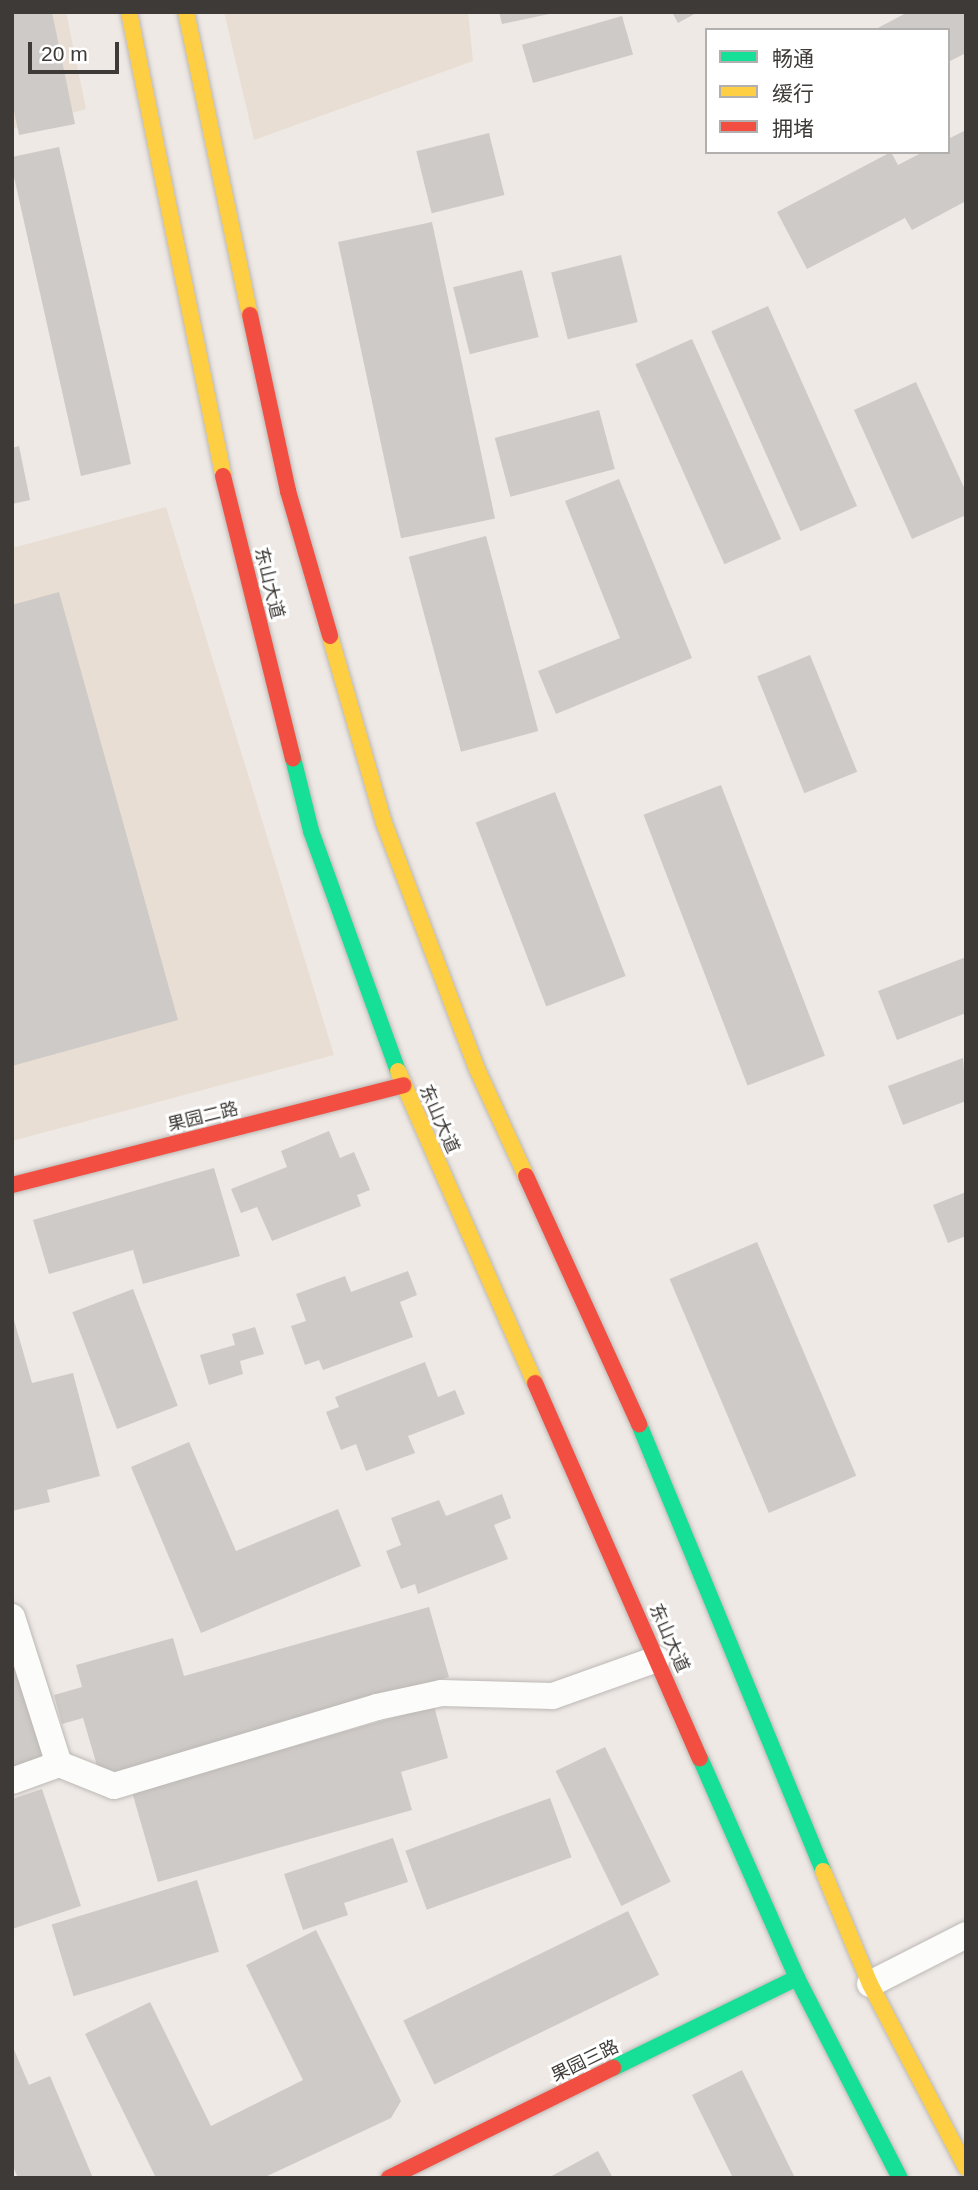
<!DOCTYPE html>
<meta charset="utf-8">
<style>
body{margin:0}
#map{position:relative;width:978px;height:2190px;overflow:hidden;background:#eee9e5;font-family:Helvetica,"Noto Sans SC",sans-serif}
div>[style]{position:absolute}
.built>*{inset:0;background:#e8ded4}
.building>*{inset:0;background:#cecac7;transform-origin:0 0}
.roads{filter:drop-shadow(0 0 2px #bcb8b5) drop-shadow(0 0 2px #bcb8b5)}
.street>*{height:26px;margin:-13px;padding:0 13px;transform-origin:13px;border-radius:13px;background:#fcfcfb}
.fast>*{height:16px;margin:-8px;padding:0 8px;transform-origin:8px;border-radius:8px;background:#16e098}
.slow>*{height:16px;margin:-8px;padding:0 8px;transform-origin:8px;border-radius:8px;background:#ffcf43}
.jam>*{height:16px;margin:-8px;padding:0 8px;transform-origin:8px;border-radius:8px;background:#f24e42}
span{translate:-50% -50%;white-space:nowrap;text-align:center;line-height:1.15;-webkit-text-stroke:6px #fff;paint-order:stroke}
.street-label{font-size:18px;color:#3e3a37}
.frame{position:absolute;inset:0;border:14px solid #3e3a37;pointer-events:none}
.legend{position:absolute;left:705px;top:28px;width:245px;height:126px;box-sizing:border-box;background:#fff;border:2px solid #b2b0af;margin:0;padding:9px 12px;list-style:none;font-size:21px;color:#3e3a37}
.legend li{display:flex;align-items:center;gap:14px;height:35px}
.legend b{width:35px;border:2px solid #b2b0af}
.scale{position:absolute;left:28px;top:42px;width:91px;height:32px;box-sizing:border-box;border:4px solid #3e3a37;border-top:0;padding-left:9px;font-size:21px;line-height:24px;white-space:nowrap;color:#3e3a37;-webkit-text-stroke:5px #fff;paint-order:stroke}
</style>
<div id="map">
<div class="built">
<i style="clip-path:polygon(12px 12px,66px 12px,86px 109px,12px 129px)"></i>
<i style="clip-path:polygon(224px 12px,468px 12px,473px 61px,254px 140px)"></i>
<i style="clip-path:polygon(166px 507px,334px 1055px,12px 1141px,12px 548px)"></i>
</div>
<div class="building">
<i style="clip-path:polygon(52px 12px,75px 124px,19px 135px,12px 102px,12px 13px)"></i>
<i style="clip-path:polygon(499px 12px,554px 12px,554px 13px,502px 24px)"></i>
<i style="clip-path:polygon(672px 12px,698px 12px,678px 23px)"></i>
<i style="clip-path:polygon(908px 12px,966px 12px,966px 53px,948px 62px,948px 30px,874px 30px)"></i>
<i style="left:622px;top:16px;width:40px;height:104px;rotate:74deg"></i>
<i style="clip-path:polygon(966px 130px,966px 201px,912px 230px,905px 218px,807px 269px,777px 212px,891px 152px,898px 165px,923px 152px,948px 152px,948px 139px)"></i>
<i style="left:489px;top:133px;width:64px;height:75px;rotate:76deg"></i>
<i style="clip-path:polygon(59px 147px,131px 464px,81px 476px,12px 168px,12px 157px)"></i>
<i style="left:432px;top:222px;width:303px;height:96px;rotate:78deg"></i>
<i style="left:621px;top:255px;width:69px;height:72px;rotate:76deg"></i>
<i style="left:522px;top:270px;width:69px;height:71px;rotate:76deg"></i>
<i style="left:768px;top:306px;width:219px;height:62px;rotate:66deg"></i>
<i style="left:692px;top:339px;width:219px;height:62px;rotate:66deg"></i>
<i style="clip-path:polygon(916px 382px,966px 492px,966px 515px,912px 539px,854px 410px)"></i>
<i style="left:599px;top:410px;width:61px;height:108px;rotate:75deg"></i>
<i style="clip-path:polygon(19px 446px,30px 500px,12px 504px,12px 448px)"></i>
<i style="clip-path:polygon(619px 479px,692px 658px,556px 714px,538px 671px,620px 638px,565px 501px)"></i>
<i style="left:486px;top:536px;width:202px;height:80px;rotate:75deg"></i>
<i style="clip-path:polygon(59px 592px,178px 1020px,12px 1066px,12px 605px)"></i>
<i style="left:810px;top:655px;width:126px;height:57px;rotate:68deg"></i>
<i style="left:721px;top:785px;width:290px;height:83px;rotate:69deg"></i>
<i style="left:555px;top:792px;width:197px;height:85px;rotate:69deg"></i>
<i style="clip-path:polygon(966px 957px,966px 1013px,897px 1040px,878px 991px)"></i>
<i style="clip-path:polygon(963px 1058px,966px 1101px,903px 1125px,888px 1086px)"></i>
<i style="clip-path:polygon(329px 1131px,340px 1158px,354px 1152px,370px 1190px,357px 1195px,361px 1206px,272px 1241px,257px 1207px,241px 1213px,231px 1189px,287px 1167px,281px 1151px)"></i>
<i style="clip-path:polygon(214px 1168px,240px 1256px,143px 1284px,133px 1250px,49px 1274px,33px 1220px)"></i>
<i style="clip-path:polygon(966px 1192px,966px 1236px,948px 1243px,933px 1205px)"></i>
<i style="left:757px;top:1242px;width:254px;height:95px;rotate:67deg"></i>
<i style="clip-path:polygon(408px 1271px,417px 1295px,400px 1302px,413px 1337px,323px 1370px,319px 1360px,305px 1365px,291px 1326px,306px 1321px,296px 1294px,345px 1276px,351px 1292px)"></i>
<i style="left:133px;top:1289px;width:125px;height:65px;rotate:69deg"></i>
<i style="clip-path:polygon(12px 1313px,32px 1383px,73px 1373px,100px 1476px,47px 1490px,50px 1502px,12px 1511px)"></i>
<i style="clip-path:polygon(255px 1327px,264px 1354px,240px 1361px,243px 1374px,209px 1385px,200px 1355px,235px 1345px,232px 1334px)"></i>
<i style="clip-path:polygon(425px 1362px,438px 1397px,455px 1390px,465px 1414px,408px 1436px,415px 1453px,366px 1471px,356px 1444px,341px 1450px,326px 1412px,339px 1407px,335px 1397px)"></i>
<i style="clip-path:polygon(189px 1442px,236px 1551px,338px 1509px,361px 1566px,201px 1633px,131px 1467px)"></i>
<i style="clip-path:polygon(502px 1494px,511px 1518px,494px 1525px,508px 1559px,418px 1594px,415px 1584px,401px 1589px,386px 1551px,401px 1545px,391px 1518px,439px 1500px,446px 1516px)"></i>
<i style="clip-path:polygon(429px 1607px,449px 1677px,100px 1776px,83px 1718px,62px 1724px,54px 1695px,82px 1687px,76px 1665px,173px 1638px,184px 1676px)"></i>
<i style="clip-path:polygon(12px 1657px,48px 1758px,12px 1771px)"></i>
<i style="clip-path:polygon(434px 1706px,448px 1758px,401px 1772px,412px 1810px,158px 1882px,132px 1792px)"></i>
<i style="left:605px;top:1747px;width:150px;height:55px;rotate:64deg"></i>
<i style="clip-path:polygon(42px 1789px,81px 1906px,12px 1929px,12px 1799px)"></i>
<i style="left:550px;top:1798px;width:63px;height:154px;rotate:70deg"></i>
<i style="clip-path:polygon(393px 1838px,408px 1882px,344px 1903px,348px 1915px,303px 1930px,284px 1874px)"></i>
<i style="left:197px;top:1880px;width:75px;height:152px;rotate:73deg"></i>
<i style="left:628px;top:1911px;width:71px;height:250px;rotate:64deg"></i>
<i style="clip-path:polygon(316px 1930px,401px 2101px,391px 2118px,263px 2178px,156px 2178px,85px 2034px,150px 2002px,211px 2126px,303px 2080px,246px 1965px)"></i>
<i style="clip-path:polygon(12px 2045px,29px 2085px,50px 2076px,93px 2178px,18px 2178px,12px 2164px)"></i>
<i style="clip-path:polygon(742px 2070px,795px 2178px,733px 2178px,692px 2095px)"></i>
<i style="clip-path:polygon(598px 2151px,613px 2178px,548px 2178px)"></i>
</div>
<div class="roads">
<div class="street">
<i style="left:12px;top:1617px;width:154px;rotate:72.3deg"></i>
<i style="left:59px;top:1764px;width:59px;rotate:21.8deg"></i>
<i style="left:114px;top:1786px;width:275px;rotate:-16.7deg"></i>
<i style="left:377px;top:1707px;width:66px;rotate:-12.3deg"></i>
<i style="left:441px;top:1693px;width:112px;rotate:1.5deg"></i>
<i style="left:553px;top:1696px;width:110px;rotate:-19.6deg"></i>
<i style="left:12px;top:1781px;width:50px;rotate:-19.9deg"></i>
<i style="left:870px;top:1984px;width:108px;rotate:-27deg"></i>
</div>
<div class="fast">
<i style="left:293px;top:758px;width:75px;rotate:76.1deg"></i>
<i style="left:311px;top:831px;width:255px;rotate:70.1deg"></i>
<i style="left:639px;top:1424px;width:483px;rotate:67.6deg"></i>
<i style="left:700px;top:1758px;width:240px;rotate:66.2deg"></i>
<i style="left:797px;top:1978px;width:225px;rotate:62.8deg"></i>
<i style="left:613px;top:2068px;width:205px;rotate:-26.1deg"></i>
</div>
<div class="slow">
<i style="left:129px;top:12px;width:473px;rotate:78.5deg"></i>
<i style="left:186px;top:12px;width:310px;rotate:78.1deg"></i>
<i style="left:330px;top:636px;width:195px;rotate:73.9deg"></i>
<i style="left:384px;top:823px;width:263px;rotate:69.3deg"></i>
<i style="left:477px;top:1069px;width:118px;rotate:65.4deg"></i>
<i style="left:398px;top:1071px;width:341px;rotate:66.3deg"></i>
<i style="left:823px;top:1871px;width:122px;rotate:67.4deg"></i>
<i style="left:870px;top:1984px;width:208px;rotate:62.4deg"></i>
</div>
<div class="jam">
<i style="left:250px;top:315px;width:180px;rotate:77.8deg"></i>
<i style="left:288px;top:491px;width:151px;rotate:73.8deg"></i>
<i style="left:223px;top:476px;width:291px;rotate:76.1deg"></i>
<i style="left:526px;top:1176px;width:273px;rotate:65.5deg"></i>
<i style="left:12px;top:1185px;width:404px;rotate:-14.3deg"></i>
<i style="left:535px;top:1383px;width:410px;rotate:66.3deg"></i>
<i style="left:389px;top:2178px;width:250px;rotate:-26.2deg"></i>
</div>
</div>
<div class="street-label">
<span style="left:269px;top:583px;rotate:76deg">东山大道</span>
<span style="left:203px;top:1117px;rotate:-14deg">果园二路</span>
<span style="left:439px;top:1119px;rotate:66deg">东山大道</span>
<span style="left:669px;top:1638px;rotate:66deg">东山大道</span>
<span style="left:585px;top:2061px;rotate:-26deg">果园三路</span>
</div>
<div class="frame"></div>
<ul class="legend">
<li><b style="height:9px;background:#16e098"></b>畅通</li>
<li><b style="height:9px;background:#ffcf43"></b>缓行</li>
<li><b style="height:9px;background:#f24e42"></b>拥堵</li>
</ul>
<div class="scale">20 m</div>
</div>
